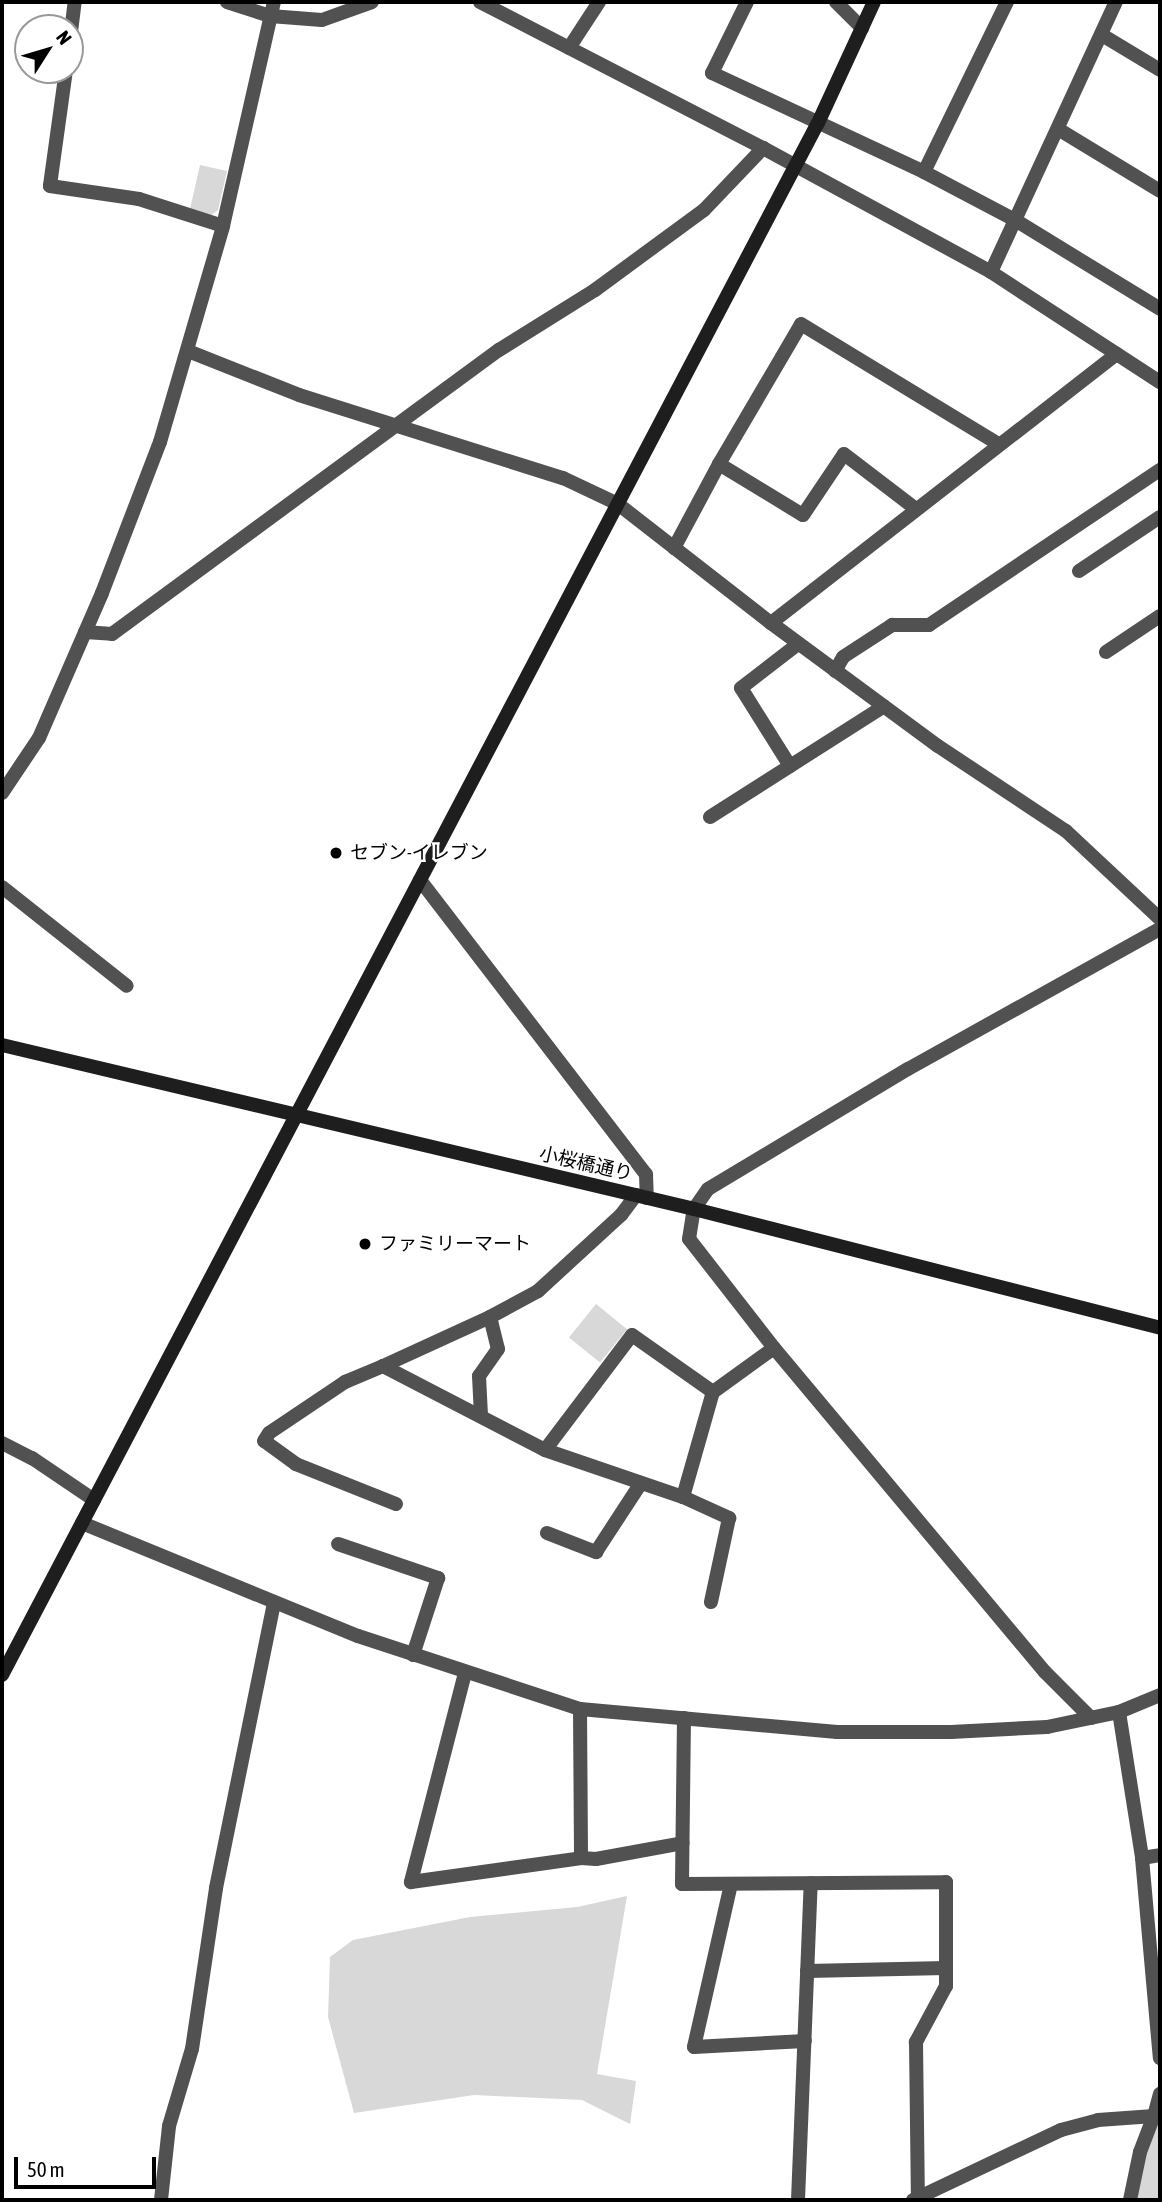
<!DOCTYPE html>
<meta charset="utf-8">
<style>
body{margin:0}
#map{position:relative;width:1162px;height:2202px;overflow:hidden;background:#fff;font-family:"Asap Condensed","Noto Sans JP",sans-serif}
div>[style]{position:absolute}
.green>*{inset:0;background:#d8d8d8;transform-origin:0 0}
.street>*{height:14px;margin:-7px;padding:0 7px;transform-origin:7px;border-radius:7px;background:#515151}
.secondary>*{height:14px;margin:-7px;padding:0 7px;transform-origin:7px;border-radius:7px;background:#1e1e1e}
.dots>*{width:19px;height:19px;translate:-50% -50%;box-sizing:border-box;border:4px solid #fff;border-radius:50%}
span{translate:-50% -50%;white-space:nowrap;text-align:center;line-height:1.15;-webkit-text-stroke:5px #fff;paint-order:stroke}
.poi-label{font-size:19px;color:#000}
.left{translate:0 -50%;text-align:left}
.street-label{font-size:19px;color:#000}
.frame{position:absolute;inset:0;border:4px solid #000;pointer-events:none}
.north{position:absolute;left:14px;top:14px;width:70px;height:70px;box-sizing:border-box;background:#fff;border:2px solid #999;border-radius:50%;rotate:53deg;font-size:19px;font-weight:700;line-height:28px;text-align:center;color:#000}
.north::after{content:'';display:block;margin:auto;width:24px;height:32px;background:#000;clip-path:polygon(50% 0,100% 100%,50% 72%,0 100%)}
.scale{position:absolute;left:14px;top:2157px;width:142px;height:32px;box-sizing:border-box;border:4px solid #000;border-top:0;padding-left:9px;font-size:21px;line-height:24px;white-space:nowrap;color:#000;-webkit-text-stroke:5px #fff;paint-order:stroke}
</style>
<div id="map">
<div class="green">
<i style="clip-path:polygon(200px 165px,227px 171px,218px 210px,210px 216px,190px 209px)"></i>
<i style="left:596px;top:1304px;width:40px;height:43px;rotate:39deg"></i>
<i style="clip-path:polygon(627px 1896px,597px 2074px,636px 2081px,630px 2124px,582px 2100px,474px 2095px,354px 2113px,328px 2017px,330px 1957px,353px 1940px,470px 1917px,577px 1907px)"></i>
<i style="clip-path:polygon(1160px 2117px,1160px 2200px,1135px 2200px,1147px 2149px)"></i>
</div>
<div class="street">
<i style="left:227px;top:2px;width:45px;rotate:18deg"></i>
<i style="left:270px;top:16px;width:52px;rotate:4.4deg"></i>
<i style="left:322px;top:20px;width:53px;rotate:-19.8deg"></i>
<i style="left:480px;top:2px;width:318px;rotate:27.3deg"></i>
<i style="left:763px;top:148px;width:260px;rotate:28.5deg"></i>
<i style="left:991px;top:272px;width:202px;rotate:33.1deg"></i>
<i style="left:747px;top:2px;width:79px;rotate:116.2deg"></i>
<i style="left:712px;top:73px;width:234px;rotate:25deg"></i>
<i style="left:924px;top:172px;width:103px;rotate:27.8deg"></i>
<i style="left:1015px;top:220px;width:170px;rotate:31.5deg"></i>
<i style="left:836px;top:2px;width:37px;rotate:45deg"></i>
<i style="left:1102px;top:35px;width:68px;rotate:31.1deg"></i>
<i style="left:70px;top:40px;width:38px;rotate:-83deg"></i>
<i style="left:569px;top:48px;width:55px;rotate:-56.9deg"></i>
<i style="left:66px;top:70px;width:117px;rotate:97.9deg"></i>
<i style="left:50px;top:186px;width:90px;rotate:8.3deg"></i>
<i style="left:139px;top:199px;width:88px;rotate:17.8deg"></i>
<i style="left:1058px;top:129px;width:119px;rotate:31.3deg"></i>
<i style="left:924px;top:172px;width:189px;rotate:-64deg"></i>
<i style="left:991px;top:272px;width:298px;rotate:-65.2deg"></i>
<i style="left:188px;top:351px;width:119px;rotate:21.6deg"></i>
<i style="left:299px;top:395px;width:277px;rotate:17.5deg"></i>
<i style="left:563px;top:478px;width:61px;rotate:25.3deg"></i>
<i style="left:618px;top:504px;width:194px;rotate:37.9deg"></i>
<i style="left:771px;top:623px;width:207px;rotate:36.4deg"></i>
<i style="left:938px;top:746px;width:154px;rotate:33.6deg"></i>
<i style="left:1066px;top:831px;width:129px;rotate:43.1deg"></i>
<i style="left:719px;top:464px;width:98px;rotate:31.3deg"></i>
<i style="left:803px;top:515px;width:73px;rotate:-56.1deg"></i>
<i style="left:844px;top:454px;width:91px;rotate:37.4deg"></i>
<i style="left:674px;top:548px;width:95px;rotate:-61.8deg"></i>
<i style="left:719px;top:464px;width:162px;rotate:-59.6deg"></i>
<i style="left:801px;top:324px;width:231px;rotate:31.3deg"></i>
<i style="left:1079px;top:571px;width:97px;rotate:-33.7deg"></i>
<i style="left:771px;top:623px;width:438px;rotate:-37.9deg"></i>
<i style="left:85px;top:632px;width:27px;rotate:4deg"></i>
<i style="left:112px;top:634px;width:480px;rotate:-36.3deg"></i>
<i style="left:499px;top:350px;width:113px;rotate:-32deg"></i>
<i style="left:595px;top:290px;width:135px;rotate:-36.3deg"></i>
<i style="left:704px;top:210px;width:86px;rotate:-46.4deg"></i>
<i style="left:1106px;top:652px;width:65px;rotate:-33.7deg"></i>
<i style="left:835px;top:671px;width:16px;rotate:-60deg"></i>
<i style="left:843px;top:657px;width:59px;rotate:-33.1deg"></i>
<i style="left:892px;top:625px;width:37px"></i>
<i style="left:929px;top:625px;width:278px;rotate:-33.9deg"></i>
<i style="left:790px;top:766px;width:92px;rotate:-122.1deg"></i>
<i style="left:741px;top:688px;width:72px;rotate:-37.7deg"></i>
<i style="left:2px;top:793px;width:66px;rotate:-56.1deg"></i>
<i style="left:39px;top:738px;width:158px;rotate:-66.5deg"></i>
<i style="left:102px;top:593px;width:162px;rotate:-69deg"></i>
<i style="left:160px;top:442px;width:225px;rotate:-73.7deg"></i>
<i style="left:223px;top:226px;width:230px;rotate:-77.2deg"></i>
<i style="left:710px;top:817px;width:206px;rotate:-32.5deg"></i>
<i style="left:420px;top:880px;width:371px;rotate:52.5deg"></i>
<i style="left:646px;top:1174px;width:24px;rotate:88deg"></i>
<i style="left:2px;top:887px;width:159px;rotate:38.4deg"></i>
<i style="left:490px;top:1317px;width:55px;rotate:-28.4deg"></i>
<i style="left:538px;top:1291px;width:113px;rotate:-42.5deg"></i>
<i style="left:621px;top:1215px;width:25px;rotate:-53deg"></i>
<i style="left:774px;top:1348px;width:422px;rotate:50.1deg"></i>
<i style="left:1045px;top:1672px;width:65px;rotate:45deg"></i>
<i style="left:383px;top:1366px;width:118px;rotate:-24.6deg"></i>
<i style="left:490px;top:1317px;width:33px;rotate:76deg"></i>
<i style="left:498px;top:1349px;width:33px;rotate:125deg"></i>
<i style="left:479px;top:1376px;width:40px;rotate:87.1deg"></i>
<i style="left:2px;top:1443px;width:34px;rotate:27deg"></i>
<i style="left:32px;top:1458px;width:75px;rotate:34.1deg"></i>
<i style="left:545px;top:1450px;width:144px;rotate:-52.9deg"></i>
<i style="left:632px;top:1335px;width:99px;rotate:35.1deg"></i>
<i style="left:683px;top:1497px;width:109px;rotate:-74.1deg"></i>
<i style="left:713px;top:1392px;width:75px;rotate:-35.8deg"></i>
<i style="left:774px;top:1348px;width:138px;rotate:-127.9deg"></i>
<i style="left:689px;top:1239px;width:30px;rotate:-81deg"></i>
<i style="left:694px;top:1209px;width:24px;rotate:-55deg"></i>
<i style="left:708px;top:1189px;width:233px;rotate:-31deg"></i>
<i style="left:908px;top:1069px;width:288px;rotate:-29.1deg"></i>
<i style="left:396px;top:1504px;width:108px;rotate:-158.2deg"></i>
<i style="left:296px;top:1464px;width:39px;rotate:-144deg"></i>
<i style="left:264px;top:1441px;width:9px;rotate:-58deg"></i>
<i style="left:269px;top:1433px;width:92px;rotate:-33.9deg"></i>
<i style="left:345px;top:1382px;width:41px;rotate:-22.8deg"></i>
<i style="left:383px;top:1366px;width:182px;rotate:27.4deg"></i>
<i style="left:545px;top:1450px;width:146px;rotate:18.8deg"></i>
<i style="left:683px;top:1497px;width:51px;rotate:24.5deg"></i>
<i style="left:729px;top:1518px;width:86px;rotate:102.1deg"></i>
<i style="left:82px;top:1523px;width:298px;rotate:22.3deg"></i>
<i style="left:358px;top:1636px;width:234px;rotate:18.2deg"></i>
<i style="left:580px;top:1709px;width:258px;rotate:5.1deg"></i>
<i style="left:837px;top:1732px;width:114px"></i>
<i style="left:951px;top:1732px;width:96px;rotate:-3deg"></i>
<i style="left:1047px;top:1727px;width:74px;rotate:-11.8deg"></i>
<i style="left:1119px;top:1712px;width:44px;rotate:-22.5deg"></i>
<i style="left:547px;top:1533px;width:53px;rotate:21.2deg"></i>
<i style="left:596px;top:1552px;width:82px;rotate:-56.9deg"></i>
<i style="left:338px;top:1544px;width:106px;rotate:18.8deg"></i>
<i style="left:438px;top:1578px;width:81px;rotate:108deg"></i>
<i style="left:465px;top:1673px;width:216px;rotate:104.5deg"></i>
<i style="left:411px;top:1882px;width:172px;rotate:-8deg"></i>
<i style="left:580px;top:1709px;width:149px;rotate:89.6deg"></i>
<i style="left:581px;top:1858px;width:15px;rotate:4deg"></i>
<i style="left:596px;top:1859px;width:88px;rotate:-10.4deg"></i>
<i style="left:1119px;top:1712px;width:148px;rotate:81deg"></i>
<i style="left:1142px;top:1858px;width:201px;rotate:84.9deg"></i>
<i style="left:684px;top:1718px;width:166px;rotate:90.7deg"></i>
<i style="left:682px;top:1884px;width:264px;rotate:-0.4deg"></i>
<i style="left:946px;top:1882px;width:104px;rotate:90deg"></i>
<i style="left:946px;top:1986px;width:64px;rotate:118.2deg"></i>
<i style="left:916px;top:2042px;width:155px;rotate:89.3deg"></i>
<i style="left:1142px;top:1858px;width:18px;rotate:-9deg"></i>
<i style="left:731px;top:1884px;width:167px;rotate:102.8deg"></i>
<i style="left:694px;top:2047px;width:111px;rotate:-3.1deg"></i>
<i style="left:807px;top:1971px;width:139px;rotate:-1.2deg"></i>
<i style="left:161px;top:2200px;width:74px;rotate:-83.8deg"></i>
<i style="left:169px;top:2126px;width:80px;rotate:-73.4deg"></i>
<i style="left:192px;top:2049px;width:163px;rotate:-81.5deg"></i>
<i style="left:216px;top:1888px;width:290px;rotate:-78.5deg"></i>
<i style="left:798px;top:2200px;width:317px;rotate:-87.7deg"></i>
<i style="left:913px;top:2200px;width:164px;rotate:-25.3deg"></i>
<i style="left:1061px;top:2130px;width:38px;rotate:-15deg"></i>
<i style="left:1098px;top:2120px;width:56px;rotate:-4.1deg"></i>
<i style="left:1154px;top:2116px;width:23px;rotate:-75deg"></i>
<i style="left:1130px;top:2200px;width:49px;rotate:-78.2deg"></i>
<i style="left:1140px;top:2152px;width:39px;rotate:-69deg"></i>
</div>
<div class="secondary">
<i style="left:2px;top:1045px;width:711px;rotate:13.33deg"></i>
<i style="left:694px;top:1209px;width:481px;rotate:14.3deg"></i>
<i style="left:2px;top:1675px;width:1753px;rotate:-62.27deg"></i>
<i style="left:818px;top:123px;width:133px;rotate:-65.2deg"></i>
</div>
<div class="dots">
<i style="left:336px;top:853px;background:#000"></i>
<i style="left:365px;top:1244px;background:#000"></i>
</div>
<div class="poi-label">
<span class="left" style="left:350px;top:853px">セブン-イレブン</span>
<span class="left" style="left:379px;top:1244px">ファミリーマート</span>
</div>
<div class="street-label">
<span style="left:586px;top:1164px;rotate:13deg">小桜橋通り</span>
</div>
<div class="frame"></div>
<div class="north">N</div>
<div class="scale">50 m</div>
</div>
